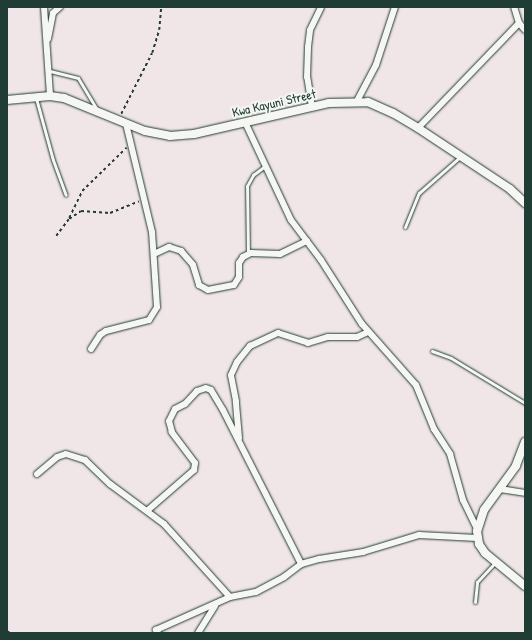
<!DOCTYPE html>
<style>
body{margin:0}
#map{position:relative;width:532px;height:640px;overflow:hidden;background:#f0e5e7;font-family:"Patrick Hand",sans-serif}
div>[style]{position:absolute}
.path>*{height:1.5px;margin-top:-0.75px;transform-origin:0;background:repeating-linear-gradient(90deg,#1f3d34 0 3px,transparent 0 6px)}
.roads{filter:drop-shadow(0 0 1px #1f3d34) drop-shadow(0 0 1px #1f3d34)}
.service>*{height:3px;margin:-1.5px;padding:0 1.5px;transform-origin:1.5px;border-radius:1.5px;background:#f6f6f2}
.minor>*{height:6px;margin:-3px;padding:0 3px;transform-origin:3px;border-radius:3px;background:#f6f6f2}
.tertiary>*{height:8px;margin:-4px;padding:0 4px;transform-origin:4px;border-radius:4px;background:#f6f6f2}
span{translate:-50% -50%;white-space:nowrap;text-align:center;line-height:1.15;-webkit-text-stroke:4px #f6f6f2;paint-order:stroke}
.street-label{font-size:13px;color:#1f3d34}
.frame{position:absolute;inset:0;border:8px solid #1f3d34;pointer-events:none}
</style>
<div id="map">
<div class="path">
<i style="left:121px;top:114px;width:68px;rotate:-63.1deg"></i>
<i style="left:152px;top:53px;width:24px;rotate:-73deg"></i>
<i style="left:159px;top:30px;width:23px;rotate:-85deg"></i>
<i style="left:69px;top:218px;width:30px;rotate:-64deg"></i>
<i style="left:82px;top:191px;width:62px;rotate:-44.3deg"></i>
<i style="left:56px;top:236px;width:21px;rotate:-53deg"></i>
<i style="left:69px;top:219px;width:14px;rotate:-34deg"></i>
<i style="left:81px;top:211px;width:29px;rotate:4deg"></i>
<i style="left:110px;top:213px;width:31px;rotate:-22deg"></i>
<i style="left:7px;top:631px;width:4px;rotate:34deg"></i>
</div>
<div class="roads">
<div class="service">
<i style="left:50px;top:71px;width:29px;rotate:14deg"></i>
<i style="left:78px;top:78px;width:37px;rotate:59deg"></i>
<i style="left:36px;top:98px;width:64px;rotate:74.7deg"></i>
<i style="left:53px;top:160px;width:37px;rotate:70deg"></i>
<i style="left:405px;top:227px;width:37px;rotate:-68deg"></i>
<i style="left:419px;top:193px;width:55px;rotate:-41.3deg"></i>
<i style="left:248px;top:254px;width:68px;rotate:-90.8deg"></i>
<i style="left:247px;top:186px;width:13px;rotate:-61deg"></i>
<i style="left:253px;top:175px;width:15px;rotate:-37deg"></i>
<i style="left:432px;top:351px;width:20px;rotate:20deg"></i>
<i style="left:451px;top:358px;width:87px;rotate:31.3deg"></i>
<i style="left:475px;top:602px;width:20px;rotate:-84deg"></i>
<i style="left:477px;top:582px;width:26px;rotate:-47deg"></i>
</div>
<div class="minor">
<i style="left:44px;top:7px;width:89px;rotate:86.1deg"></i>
<i style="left:519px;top:23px;width:9px;rotate:49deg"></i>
<i style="left:48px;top:39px;width:26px;rotate:-79deg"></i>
<i style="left:53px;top:13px;width:9px;rotate:-41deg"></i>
<i style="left:357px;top:101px;width:41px;rotate:-62.2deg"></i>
<i style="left:376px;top:65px;width:61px;rotate:-71.9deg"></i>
<i style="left:312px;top:107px;width:30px;rotate:-99deg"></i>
<i style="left:307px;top:77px;width:30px;rotate:-88deg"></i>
<i style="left:308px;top:47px;width:17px;rotate:-83deg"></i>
<i style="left:310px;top:30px;width:25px;rotate:-64deg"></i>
<i style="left:245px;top:122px;width:108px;rotate:64.9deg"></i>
<i style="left:291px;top:220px;width:50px;rotate:53.1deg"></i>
<i style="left:321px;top:260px;width:76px;rotate:57.4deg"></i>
<i style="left:362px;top:324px;width:81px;rotate:48.5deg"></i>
<i style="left:416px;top:385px;width:48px;rotate:67.8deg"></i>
<i style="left:434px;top:429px;width:30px;rotate:57deg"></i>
<i style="left:450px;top:454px;width:48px;rotate:74.2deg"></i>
<i style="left:463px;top:500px;width:32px;rotate:64deg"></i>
<i style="left:418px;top:128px;width:146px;rotate:-46.1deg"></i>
<i style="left:519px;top:23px;width:17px;rotate:-107deg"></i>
<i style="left:154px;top:254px;width:17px;rotate:-25deg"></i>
<i style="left:169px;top:247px;width:13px;rotate:18deg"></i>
<i style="left:181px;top:251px;width:18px;rotate:49deg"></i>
<i style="left:193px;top:265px;width:21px;rotate:73deg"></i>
<i style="left:199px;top:285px;width:10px;rotate:29deg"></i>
<i style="left:208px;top:290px;width:26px;rotate:-11deg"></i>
<i style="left:234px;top:285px;width:9px;rotate:-58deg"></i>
<i style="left:239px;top:277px;width:14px;rotate:-90deg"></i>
<i style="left:239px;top:263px;width:7px;rotate:-56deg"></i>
<i style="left:243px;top:257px;width:9px;rotate:-27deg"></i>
<i style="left:251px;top:253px;width:29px;rotate:2deg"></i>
<i style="left:280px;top:254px;width:30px;rotate:-26deg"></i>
<i style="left:91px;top:349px;width:17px;rotate:-57deg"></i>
<i style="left:100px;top:335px;width:7px;rotate:-34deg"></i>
<i style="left:106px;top:331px;width:44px;rotate:-14.3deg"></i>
<i style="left:149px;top:320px;width:15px;rotate:-58deg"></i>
<i style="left:157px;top:307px;width:75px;rotate:-93.8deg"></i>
<i style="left:152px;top:232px;width:111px;rotate:-103.5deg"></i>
<i style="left:239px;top:438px;width:37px;rotate:-95deg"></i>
<i style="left:236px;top:401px;width:26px;rotate:-101deg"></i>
<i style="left:231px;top:375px;width:14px;rotate:-65deg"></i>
<i style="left:237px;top:362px;width:21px;rotate:-51deg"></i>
<i style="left:250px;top:346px;width:31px;rotate:-25deg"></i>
<i style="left:278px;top:333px;width:32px;rotate:18deg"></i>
<i style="left:308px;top:343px;width:21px;rotate:-17deg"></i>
<i style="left:328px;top:337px;width:29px"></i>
<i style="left:357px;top:337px;width:12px;rotate:-24deg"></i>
<i style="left:37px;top:474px;width:26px;rotate:-40deg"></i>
<i style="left:57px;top:457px;width:9px;rotate:-18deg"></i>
<i style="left:66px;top:454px;width:20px;rotate:18deg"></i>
<i style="left:85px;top:460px;width:35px;rotate:44deg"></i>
<i style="left:110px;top:484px;width:67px;rotate:36.5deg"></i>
<i style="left:164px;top:524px;width:98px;rotate:47.9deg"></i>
<i style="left:230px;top:597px;width:26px;rotate:-11deg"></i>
<i style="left:256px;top:592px;width:32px;rotate:-28deg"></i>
<i style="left:284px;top:577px;width:21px;rotate:-37deg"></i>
<i style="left:301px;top:564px;width:19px;rotate:-16deg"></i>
<i style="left:319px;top:559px;width:45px;rotate:-9deg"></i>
<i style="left:363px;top:552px;width:59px;rotate:-16.9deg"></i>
<i style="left:419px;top:535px;width:58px;rotate:3deg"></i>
<i style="left:500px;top:489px;width:25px;rotate:9deg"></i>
<i style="left:148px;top:510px;width:61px;rotate:-41deg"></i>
<i style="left:194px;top:470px;width:7px;rotate:-82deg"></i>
<i style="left:195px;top:463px;width:39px;rotate:-127deg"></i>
<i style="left:172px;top:432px;width:11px;rotate:-105deg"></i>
<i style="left:169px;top:421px;width:13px;rotate:-63deg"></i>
<i style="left:175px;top:409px;width:11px;rotate:-27deg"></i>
<i style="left:185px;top:404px;width:18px;rotate:-47deg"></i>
<i style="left:197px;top:391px;width:9px;rotate:-18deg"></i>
<i style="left:206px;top:388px;width:5px;rotate:22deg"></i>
<i style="left:211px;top:390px;width:23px;rotate:59deg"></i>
<i style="left:223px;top:410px;width:173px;rotate:63.1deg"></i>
<i style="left:158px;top:633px;width:4px;rotate:-124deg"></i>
<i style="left:156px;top:630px;width:81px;rotate:-24deg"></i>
<i style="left:198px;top:633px;width:32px;rotate:-58deg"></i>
</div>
<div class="tertiary">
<i style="left:7px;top:100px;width:43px;rotate:-5.3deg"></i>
<i style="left:50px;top:96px;width:14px;rotate:8deg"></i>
<i style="left:64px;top:98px;width:87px;rotate:22.2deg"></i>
<i style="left:145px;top:131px;width:25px;rotate:11deg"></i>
<i style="left:170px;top:136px;width:24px;rotate:-5deg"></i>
<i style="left:194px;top:134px;width:139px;rotate:-12.9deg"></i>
<i style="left:329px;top:103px;width:39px;rotate:-1deg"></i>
<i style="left:368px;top:102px;width:27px;rotate:24deg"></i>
<i style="left:393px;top:113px;width:29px;rotate:31deg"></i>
<i style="left:418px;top:128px;width:110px;rotate:33.5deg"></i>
<i style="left:510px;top:189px;width:21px;rotate:43deg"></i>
<i style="left:525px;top:442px;width:26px;rotate:111deg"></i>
<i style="left:516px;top:466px;width:54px;rotate:126deg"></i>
<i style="left:484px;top:510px;width:22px;rotate:108deg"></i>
<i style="left:477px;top:531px;width:13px;rotate:81deg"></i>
<i style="left:479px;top:544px;width:11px;rotate:56deg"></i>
<i style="left:485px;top:553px;width:52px;rotate:39.5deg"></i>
</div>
</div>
<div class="street-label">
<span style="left:274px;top:103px;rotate:-13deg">Kwa Kayuni Street</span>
</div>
<div class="frame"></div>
</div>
